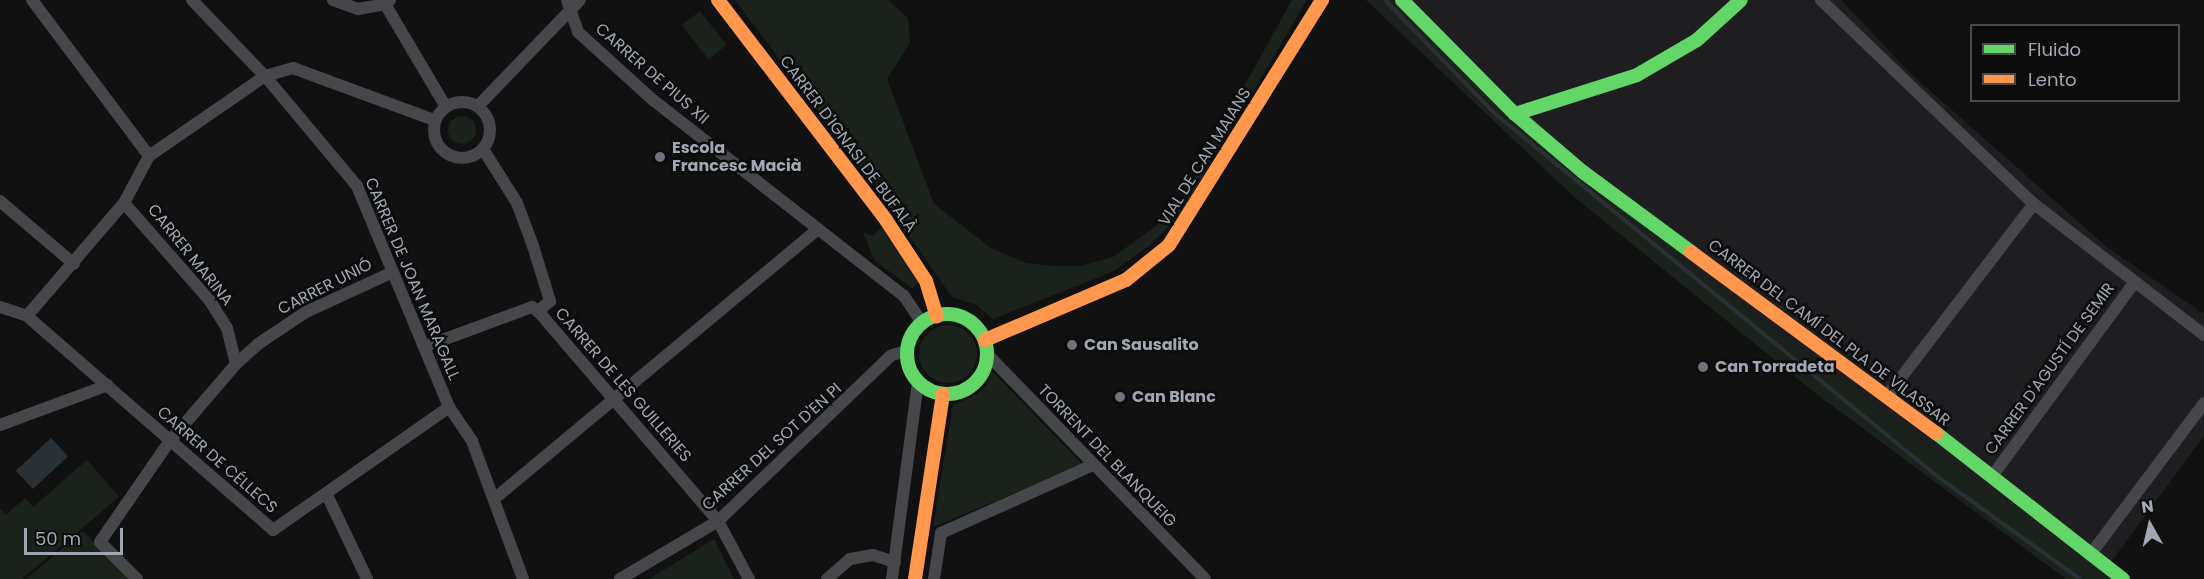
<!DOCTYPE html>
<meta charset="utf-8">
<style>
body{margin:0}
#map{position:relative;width:2204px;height:579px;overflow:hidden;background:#111112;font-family:Poppins,sans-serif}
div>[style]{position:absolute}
.built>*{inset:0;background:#1e1e20}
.green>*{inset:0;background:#1b221c;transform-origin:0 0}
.round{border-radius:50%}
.water>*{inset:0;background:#293136;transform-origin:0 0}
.stream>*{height:4px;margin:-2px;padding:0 2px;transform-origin:2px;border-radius:2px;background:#293136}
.street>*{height:12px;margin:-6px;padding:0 6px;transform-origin:6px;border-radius:6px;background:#46474a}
.street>.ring{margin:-6px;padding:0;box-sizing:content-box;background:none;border:12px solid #46474a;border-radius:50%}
.fast>*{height:14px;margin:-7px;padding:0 7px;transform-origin:7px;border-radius:7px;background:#63d668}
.fast>.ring{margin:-7px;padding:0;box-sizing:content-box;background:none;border:14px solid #63d668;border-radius:50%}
.slow>*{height:14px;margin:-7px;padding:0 7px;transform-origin:7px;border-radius:7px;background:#ff974d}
.dots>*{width:16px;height:16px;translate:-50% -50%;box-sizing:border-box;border:3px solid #0c0c0d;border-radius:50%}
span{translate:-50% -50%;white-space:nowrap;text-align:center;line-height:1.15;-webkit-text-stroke:5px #0c0c0d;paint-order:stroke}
.street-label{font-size:16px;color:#a2a8b3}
.poi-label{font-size:16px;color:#a2a8b3;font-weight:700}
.left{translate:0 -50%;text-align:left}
.legend{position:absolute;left:1970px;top:24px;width:210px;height:78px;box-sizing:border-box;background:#0c0c0d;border:2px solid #484a4f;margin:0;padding:8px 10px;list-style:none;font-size:18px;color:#a2a8b3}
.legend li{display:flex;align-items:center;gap:12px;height:30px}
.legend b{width:30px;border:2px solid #484a4f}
.north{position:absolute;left:2120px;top:495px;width:60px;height:60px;-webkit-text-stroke:4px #0c0c0d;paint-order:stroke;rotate:352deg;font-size:16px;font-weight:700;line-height:24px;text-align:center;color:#a2a8b3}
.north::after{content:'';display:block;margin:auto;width:21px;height:27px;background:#a2a8b3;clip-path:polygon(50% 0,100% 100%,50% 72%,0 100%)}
.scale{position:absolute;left:24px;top:528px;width:99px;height:27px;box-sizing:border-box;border:3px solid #a2a8b3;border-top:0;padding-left:8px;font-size:18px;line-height:21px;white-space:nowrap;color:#a2a8b3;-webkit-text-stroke:4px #0c0c0d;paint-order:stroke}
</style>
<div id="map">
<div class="built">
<i style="clip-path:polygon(1394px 0,1841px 0,1909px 72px,2108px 248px,2204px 314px,2204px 436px,2102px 574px,1746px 309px,1508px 115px)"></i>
</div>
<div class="green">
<i style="clip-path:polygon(735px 0,888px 0,908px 18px,910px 43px,887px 79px,934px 204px,991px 248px,1026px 263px,1054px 266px,1081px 266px,1113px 257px,1174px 213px,1292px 0,1307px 0,1180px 215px,1149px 246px,1112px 272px,993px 319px,976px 305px,952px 297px,858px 163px)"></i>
<i style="clip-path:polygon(1366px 0,1394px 0,1508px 115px,1746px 309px,2110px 579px,2066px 579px,1819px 396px,1572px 195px)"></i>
<i style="left:700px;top:11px;width:43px;height:23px;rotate:52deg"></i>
<i class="round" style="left:448px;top:116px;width:28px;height:28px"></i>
<i style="clip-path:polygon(882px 227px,921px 281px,912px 288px,874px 260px,863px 232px,873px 236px)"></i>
<i class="round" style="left:919px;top:325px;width:58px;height:58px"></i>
<i style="clip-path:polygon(992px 371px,1083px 465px,933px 527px,953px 405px,977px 394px,987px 385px)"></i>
<i style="clip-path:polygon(87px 460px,119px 497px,22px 579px,0 579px,0 508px,6px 515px,25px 498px,33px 507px)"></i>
<i style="clip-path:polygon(83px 531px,129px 579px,26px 579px)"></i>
<i style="clip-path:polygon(714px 539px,734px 579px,649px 579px)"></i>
</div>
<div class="water">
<i style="left:51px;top:438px;width:25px;height:48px;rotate:47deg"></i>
</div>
<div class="stream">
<i style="left:1385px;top:0;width:156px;rotate:46deg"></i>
<i style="left:1493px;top:112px;width:576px;rotate:39.36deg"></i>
<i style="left:1938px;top:477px;width:175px;rotate:35.7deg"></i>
</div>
<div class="street">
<i style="left:32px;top:0;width:195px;rotate:53.1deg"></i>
<i style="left:192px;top:0;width:105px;rotate:46.2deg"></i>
<i style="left:265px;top:76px;width:143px;rotate:50.1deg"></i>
<i style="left:357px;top:186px;width:239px;rotate:67.4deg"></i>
<i style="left:449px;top:407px;width:41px;rotate:55.9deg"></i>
<i style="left:472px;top:441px;width:147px;rotate:69.7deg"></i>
<i style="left:333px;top:0;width:27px;rotate:20deg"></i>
<i style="left:358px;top:9px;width:27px;rotate:-10deg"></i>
<i style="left:390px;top:0;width:6px;rotate:141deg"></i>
<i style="left:385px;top:4px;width:120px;rotate:59.4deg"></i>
<i style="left:567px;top:0;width:34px;rotate:71deg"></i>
<i style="left:578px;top:32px;width:101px;rotate:42.2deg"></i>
<i style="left:653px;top:100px;width:318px;rotate:38deg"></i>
<i style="left:904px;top:296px;width:32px;rotate:56deg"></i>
<i style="left:1821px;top:0;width:295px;rotate:43.8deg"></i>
<i style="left:2034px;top:204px;width:215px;rotate:37.6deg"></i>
<i class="ring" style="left:434px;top:102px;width:44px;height:44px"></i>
<i style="left:478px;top:106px;width:147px;rotate:-46.1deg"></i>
<i style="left:483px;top:149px;width:64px;rotate:57.8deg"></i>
<i style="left:517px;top:203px;width:46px;rotate:69.6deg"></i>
<i style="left:533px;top:246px;width:58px;rotate:72.8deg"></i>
<i style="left:550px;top:301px;width:16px;rotate:140deg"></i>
<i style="left:0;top:201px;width:97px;rotate:40.4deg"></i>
<i style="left:124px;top:203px;width:130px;rotate:48.7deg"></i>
<i style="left:210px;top:301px;width:32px;rotate:58deg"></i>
<i style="left:227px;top:328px;width:37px;rotate:76deg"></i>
<i style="left:0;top:307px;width:28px;rotate:18deg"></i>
<i style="left:27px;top:316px;width:326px;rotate:41deg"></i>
<i style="left:273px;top:530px;width:215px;rotate:-34.9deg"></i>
<i style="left:27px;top:316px;width:149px;rotate:-49.4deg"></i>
<i style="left:124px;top:203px;width:53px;rotate:-62deg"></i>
<i style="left:149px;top:156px;width:141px;rotate:-34.6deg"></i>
<i style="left:265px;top:76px;width:29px;rotate:-16deg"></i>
<i style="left:293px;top:68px;width:150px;rotate:20.2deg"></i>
<i style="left:426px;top:346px;width:113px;rotate:-20.2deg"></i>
<i style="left:532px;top:307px;width:7px;rotate:34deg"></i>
<i style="left:538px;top:311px;width:277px;rotate:49.4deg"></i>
<i style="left:718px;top:521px;width:66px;rotate:61.9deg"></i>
<i style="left:987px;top:354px;width:313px;rotate:45.9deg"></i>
<i style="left:1887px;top:396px;width:242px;rotate:-52.6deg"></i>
<i style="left:0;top:425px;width:115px;rotate:-20.3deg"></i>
<i style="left:1993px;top:475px;width:238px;rotate:-53.7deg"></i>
<i style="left:327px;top:495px;width:93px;rotate:64.5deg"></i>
<i style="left:494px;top:499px;width:422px;rotate:-39.8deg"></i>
<i style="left:2090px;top:555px;width:190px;rotate:-53.1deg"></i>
<i style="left:137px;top:579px;width:52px;rotate:-135deg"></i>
<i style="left:100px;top:542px;width:121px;rotate:-55.4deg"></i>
<i style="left:169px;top:442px;width:103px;rotate:-49.3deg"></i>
<i style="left:236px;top:364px;width:30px;rotate:-42deg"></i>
<i style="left:258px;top:344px;width:58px;rotate:-33.7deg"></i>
<i style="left:306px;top:312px;width:96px;rotate:-24.7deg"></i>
<i style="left:620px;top:579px;width:114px;rotate:-30.6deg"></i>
<i style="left:718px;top:521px;width:240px;rotate:-43.7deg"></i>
<i style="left:892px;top:355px;width:16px;rotate:-15deg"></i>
<i style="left:827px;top:579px;width:30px;rotate:-41deg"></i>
<i style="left:850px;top:559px;width:23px;rotate:-10deg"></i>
<i style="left:873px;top:555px;width:23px;rotate:18deg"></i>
<i style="left:892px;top:579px;width:199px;rotate:-82.5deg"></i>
<i style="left:934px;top:579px;width:47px;rotate:-81.3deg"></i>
<i style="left:941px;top:533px;width:167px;rotate:-24.1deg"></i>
</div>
<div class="fast">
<i style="left:1402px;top:0;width:161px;rotate:45.3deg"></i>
<i style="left:1515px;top:114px;width:89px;rotate:40.5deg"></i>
<i style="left:1583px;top:172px;width:134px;rotate:36.5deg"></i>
<i style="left:1515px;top:114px;width:128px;rotate:-17.7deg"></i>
<i style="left:1637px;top:75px;width:69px;rotate:-30.3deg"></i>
<i style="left:1697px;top:40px;width:59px;rotate:-42.3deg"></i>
<i class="ring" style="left:907px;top:314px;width:66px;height:66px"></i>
<i style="left:1936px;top:433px;width:237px;rotate:38deg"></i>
</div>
<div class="slow">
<i style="left:718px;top:0;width:277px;rotate:52.6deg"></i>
<i style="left:886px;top:220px;width:73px;rotate:56.7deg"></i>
<i style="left:926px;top:281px;width:37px;rotate:73deg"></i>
<i style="left:1691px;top:252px;width:305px;rotate:36.5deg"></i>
<i style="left:985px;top:340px;width:153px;rotate:-23.1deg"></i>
<i style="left:1126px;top:280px;width:55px;rotate:-39.1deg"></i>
<i style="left:1169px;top:245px;width:289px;rotate:-58deg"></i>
<i style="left:915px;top:579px;width:187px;rotate:-81.4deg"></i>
</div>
<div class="dots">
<i style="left:660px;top:157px;background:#6f737b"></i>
<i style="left:1072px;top:345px;background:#6f737b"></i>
<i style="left:1703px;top:367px;background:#6f737b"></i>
<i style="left:1120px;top:397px;background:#6f737b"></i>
</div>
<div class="street-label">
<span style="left:652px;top:74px;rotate:41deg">CARRER DE PIUS XII</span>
<span style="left:848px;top:144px;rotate:53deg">CARRER D'IGNASI DE BUFALÀ</span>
<span style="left:1205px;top:157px;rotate:-58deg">VIAL DE CAN MAIANS</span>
<span style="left:190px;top:255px;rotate:51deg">CARRER MARINA</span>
<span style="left:412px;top:279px;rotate:67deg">CARRER DE JOAN MARAGALL</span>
<span style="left:325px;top:287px;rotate:-27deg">CARRER UNIÓ</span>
<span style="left:1829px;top:333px;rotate:37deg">CARRER DEL CAMÍ DEL PLA DE VILASSAR</span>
<span style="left:2050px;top:369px;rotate:-54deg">CARRER D'AGUSTÍ DE SEMIR</span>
<span style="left:623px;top:385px;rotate:49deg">CARRER DE LES GUILLERIES</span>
<span style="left:772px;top:447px;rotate:-42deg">CARRER DEL SOT D'EN PI</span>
<span style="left:1107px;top:456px;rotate:46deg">TORRENT DEL BLANQUEIG</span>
<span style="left:217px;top:460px;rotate:41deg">CARRER DE CÉLLECS</span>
</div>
<div class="poi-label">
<span class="left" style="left:672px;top:157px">Escola<br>Francesc Macià</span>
<span class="left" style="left:1084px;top:345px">Can Sausalito</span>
<span class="left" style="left:1715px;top:367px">Can Torradeta</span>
<span class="left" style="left:1132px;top:397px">Can Blanc</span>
</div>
<ul class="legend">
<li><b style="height:8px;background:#63d668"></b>Fluido</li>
<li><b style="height:8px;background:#ff974d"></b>Lento</li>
</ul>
<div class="north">N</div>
<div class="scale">50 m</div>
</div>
